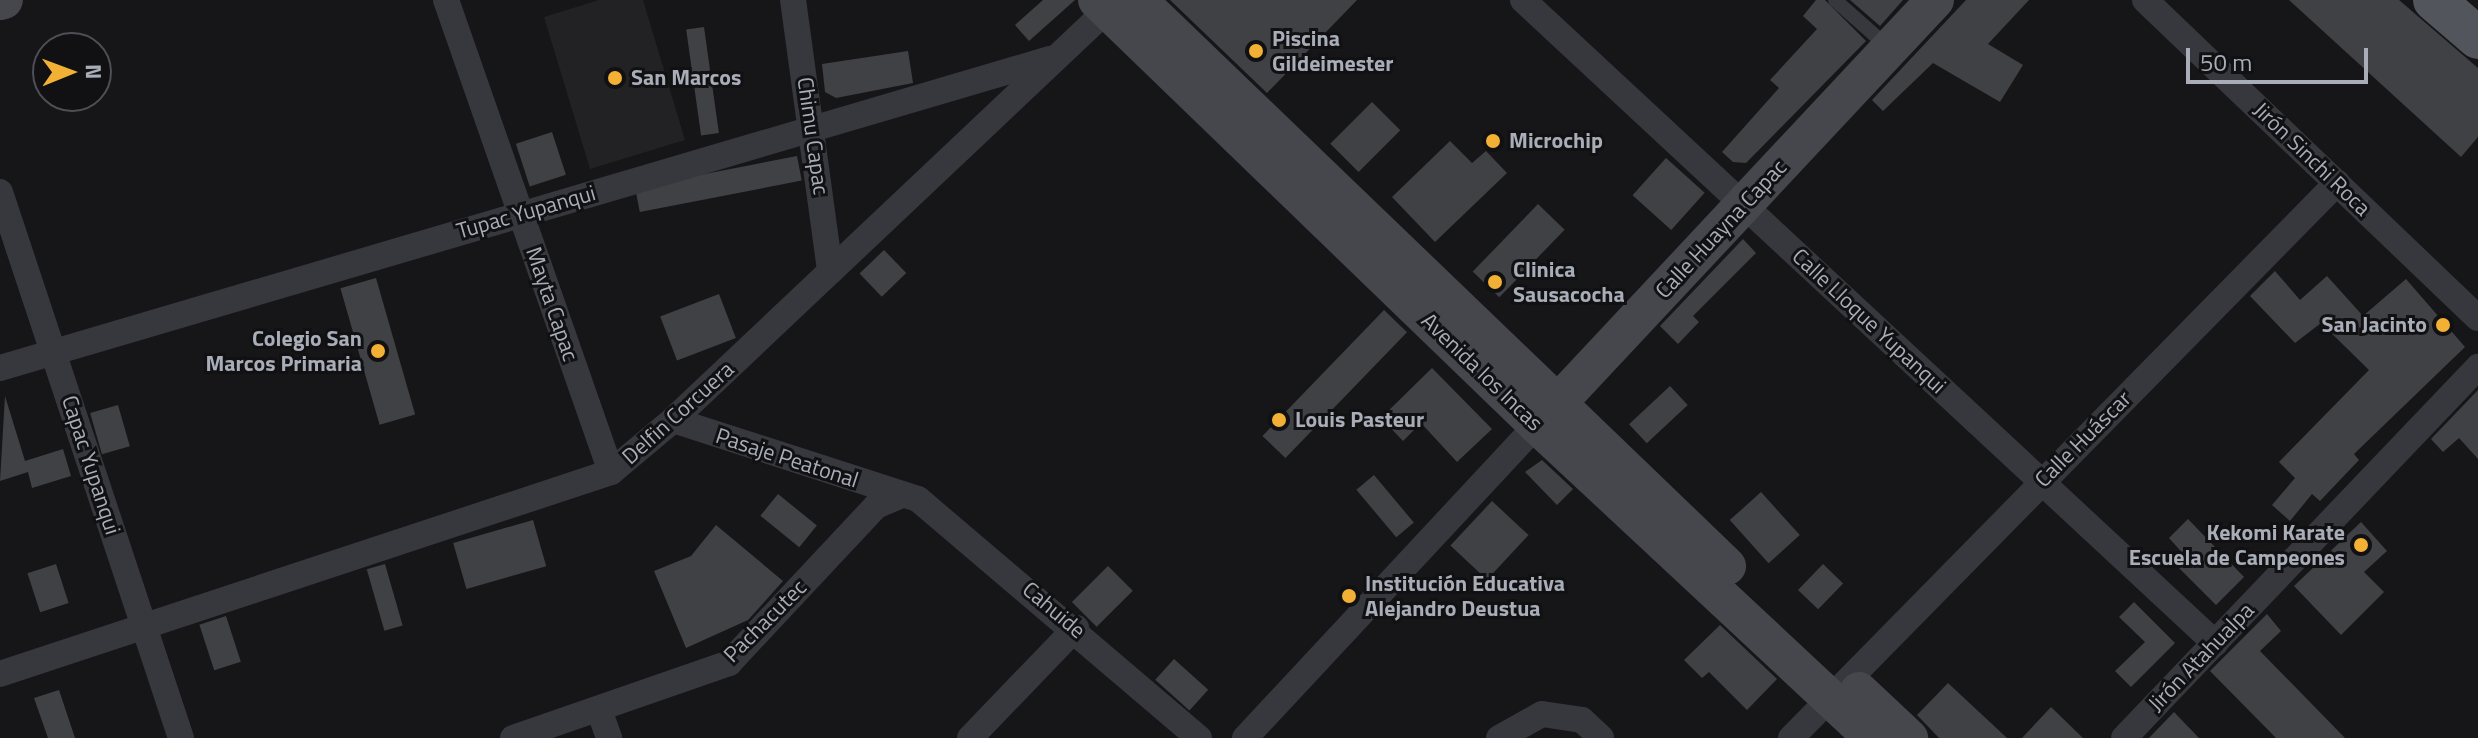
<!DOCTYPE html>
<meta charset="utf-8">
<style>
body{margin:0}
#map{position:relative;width:2478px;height:738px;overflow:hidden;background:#161618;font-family:"Titillium Web",sans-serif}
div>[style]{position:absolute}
.built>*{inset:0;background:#222225}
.building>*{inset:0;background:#404145;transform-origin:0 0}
.lane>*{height:14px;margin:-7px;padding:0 7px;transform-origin:7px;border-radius:7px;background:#37383d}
.street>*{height:26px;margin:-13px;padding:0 13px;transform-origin:13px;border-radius:13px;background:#37383d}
.secondary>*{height:38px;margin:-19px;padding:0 19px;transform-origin:19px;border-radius:19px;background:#45474d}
.primary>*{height:42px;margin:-21px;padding:0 21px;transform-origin:21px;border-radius:21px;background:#53555c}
.dots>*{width:22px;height:22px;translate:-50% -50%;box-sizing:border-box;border:4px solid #111113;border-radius:50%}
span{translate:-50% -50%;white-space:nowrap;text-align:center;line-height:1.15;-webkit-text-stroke:6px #111113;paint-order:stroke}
.poi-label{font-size:22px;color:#a8adb8;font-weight:700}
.left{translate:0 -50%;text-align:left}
.right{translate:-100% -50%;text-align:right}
.street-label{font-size:22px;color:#a8adb8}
.north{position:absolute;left:32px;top:32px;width:80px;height:80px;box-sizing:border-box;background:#111113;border:2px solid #4d4f55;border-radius:50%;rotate:89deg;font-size:22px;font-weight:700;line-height:32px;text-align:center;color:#a8adb8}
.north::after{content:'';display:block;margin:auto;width:28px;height:36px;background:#f2b134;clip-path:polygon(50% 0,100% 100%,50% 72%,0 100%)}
.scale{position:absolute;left:2186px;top:48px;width:182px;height:36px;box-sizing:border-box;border:4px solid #a8adb8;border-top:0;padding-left:10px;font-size:24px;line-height:28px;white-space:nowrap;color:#a8adb8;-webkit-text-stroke:6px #111113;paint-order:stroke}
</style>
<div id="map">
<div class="built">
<i style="clip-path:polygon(599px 0,643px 0,685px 140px,590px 169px,544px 17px)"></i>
</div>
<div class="building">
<i style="clip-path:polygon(1043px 0,1075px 0,1029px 41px,1015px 25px)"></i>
<i style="clip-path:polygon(1170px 0,1357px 0,1267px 93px)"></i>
<i style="clip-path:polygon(1816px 0,1825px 0,1866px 41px,1746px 163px,1733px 162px,1722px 152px,1779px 88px,1770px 80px,1817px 29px,1803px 16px)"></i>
<i style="clip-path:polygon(1850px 0,1903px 0,1880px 26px)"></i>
<i style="clip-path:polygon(1966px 0,2029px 0,1988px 44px,2023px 65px,2000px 102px,1933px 63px,1883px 111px,1872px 100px)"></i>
<i style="clip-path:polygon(2289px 0,2399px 0,2478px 68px,2478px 137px,2461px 157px)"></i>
<i style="left:704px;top:27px;width:107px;height:18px;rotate:82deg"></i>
<i style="clip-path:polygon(908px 51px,913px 83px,836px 98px,825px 92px,822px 64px)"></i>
<i style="left:1372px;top:102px;width:40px;height:59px;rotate:45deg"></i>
<i style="left:552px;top:132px;width:45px;height:38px;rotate:72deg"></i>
<i style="clip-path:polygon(1450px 141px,1472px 163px,1486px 151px,1507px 173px,1435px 242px,1392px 197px)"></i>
<i style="left:797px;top:156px;width:25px;height:165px;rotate:79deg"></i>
<i style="left:1666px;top:158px;width:52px;height:50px;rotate:42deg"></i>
<i style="left:1538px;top:204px;width:37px;height:94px;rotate:44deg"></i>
<i style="clip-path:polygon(1743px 239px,1756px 253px,1693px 316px,1699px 322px,1678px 344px,1660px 326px)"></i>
<i style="left:884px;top:250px;width:32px;height:34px;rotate:46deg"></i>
<i style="clip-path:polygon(2275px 271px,2300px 300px,2327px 276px,2363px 316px,2406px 279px,2465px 347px,2354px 454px,2359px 460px,2320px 501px,2312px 494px,2290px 521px,2272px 505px,2295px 478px,2279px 462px,2369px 370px,2321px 323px,2295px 343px,2250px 296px)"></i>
<i style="left:376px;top:278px;width:142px;height:37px;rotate:74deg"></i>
<i style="left:719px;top:294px;width:47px;height:63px;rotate:69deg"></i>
<i style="left:1384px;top:310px;width:32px;height:175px;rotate:44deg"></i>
<i style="clip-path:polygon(1432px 368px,1492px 429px,1457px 462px,1421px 423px,1403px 441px,1381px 418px)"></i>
<i style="left:1670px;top:386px;width:26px;height:56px;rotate:47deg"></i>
<i style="clip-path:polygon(2478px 390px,2478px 459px,2459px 438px,2443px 452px,2431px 439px)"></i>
<i style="clip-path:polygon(5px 396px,25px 461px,63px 449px,71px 476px,32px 488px,28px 472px,0 481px)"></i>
<i style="left:118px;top:405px;width:43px;height:29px;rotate:74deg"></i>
<i style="clip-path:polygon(1542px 460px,1573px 489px,1557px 505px,1525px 472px)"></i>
<i style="left:1374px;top:475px;width:62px;height:23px;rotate:50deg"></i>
<i style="left:1761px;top:492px;width:58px;height:42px;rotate:48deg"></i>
<i style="left:778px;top:494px;width:50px;height:28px;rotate:39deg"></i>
<i style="left:1492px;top:501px;width:50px;height:61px;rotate:43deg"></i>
<i style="clip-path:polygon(2188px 519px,2244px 577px,2216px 605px,2178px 567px,2187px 558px,2169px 538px)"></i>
<i style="left:533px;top:520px;width:48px;height:83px;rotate:74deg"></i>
<i style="clip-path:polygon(2361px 522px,2387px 551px,2364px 572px,2384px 592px,2341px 635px,2294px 586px)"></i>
<i style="clip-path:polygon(716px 525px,783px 581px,748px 620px,686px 648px,654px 571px,691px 556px)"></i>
<i style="left:56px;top:564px;width:41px;height:30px;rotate:72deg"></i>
<i style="left:385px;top:564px;width:64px;height:19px;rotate:74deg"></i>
<i style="left:1823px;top:564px;width:28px;height:36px;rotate:44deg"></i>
<i style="left:1108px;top:566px;width:35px;height:51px;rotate:45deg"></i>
<i style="clip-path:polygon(2134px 602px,2175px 643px,2131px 687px,2115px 671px,2145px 642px,2119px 617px)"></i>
<i style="clip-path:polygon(2267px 614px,2281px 631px,2260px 651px,2345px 738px,2276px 738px,2210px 671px)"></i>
<i style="left:226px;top:616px;width:48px;height:28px;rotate:72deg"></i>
<i style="clip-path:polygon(1720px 625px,1777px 679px,1747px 710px,1709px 672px,1702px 678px,1684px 660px)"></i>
<i style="left:1174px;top:659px;width:46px;height:28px;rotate:42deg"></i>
<i style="clip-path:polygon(1948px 683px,2007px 738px,1939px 738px,1917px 715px)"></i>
<i style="clip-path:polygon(59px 690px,75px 738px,48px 738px,34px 698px)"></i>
<i style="clip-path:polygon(2051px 707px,2083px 738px,2022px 738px)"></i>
<i style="clip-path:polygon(2174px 712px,2199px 738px,2149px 738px)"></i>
</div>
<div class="lane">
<i style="left:1835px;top:0;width:72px;rotate:41.6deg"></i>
</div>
<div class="street">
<i style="left:446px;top:0;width:500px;rotate:70.73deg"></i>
<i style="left:793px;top:0;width:274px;rotate:82.2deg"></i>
<i style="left:1523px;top:0;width:945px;rotate:42.9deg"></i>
<i style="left:2145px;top:0;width:460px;rotate:43.7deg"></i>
<i style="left:0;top:192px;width:575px;rotate:71.66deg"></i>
<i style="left:0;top:368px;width:1095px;rotate:-16.4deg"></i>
<i style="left:673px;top:420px;width:257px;rotate:17.9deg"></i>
<i style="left:918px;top:499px;width:369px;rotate:40.4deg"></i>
<i style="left:0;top:674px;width:644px;rotate:-18.29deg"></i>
<i style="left:611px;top:472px;width:81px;rotate:-40deg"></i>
<i style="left:673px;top:420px;width:597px;rotate:-43.37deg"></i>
<i style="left:599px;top:710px;width:30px;rotate:70deg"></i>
<i style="left:513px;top:738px;width:229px;rotate:-19.1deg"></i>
<i style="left:729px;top:663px;width:215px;rotate:-46.9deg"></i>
<i style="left:876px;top:506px;width:26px;rotate:-23deg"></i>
<i style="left:970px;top:738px;width:153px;rotate:-46.1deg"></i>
<i style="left:1245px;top:738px;width:428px;rotate:-47deg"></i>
<i style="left:1499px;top:738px;width:49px;rotate:-29.2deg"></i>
<i style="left:1542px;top:714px;width:40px;rotate:8.5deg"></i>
<i style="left:1582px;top:720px;width:26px;rotate:43deg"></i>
<i style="left:1791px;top:738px;width:779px;rotate:-45.47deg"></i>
<i style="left:2124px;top:738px;width:513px;rotate:-46.34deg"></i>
</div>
<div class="secondary">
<i style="left:1097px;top:0;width:612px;rotate:44.01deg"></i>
<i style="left:1537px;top:425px;width:459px;rotate:43deg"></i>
<i style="left:1138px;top:0;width:817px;rotate:43.86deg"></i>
<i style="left:0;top:1px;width:4px;rotate:-14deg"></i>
<i style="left:1540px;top:422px;width:578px;rotate:-46.89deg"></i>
<i style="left:1859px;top:691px;width:69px;rotate:43.2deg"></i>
</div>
<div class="primary">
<i style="left:2434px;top:0;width:58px;rotate:40.8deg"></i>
</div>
<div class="dots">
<i style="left:1256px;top:51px;background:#f2b134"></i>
<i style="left:615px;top:78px;background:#f2b134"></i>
<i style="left:1493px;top:141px;background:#f2b134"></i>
<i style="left:1495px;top:282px;background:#f2b134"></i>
<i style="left:2443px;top:325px;background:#f2b134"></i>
<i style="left:378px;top:351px;background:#f2b134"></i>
<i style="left:1279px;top:420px;background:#f2b134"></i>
<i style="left:2361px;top:545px;background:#f2b134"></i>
<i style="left:1349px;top:596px;background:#f2b134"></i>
</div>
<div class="poi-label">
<span class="left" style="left:1272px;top:51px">Piscina<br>Gildeimester</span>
<span class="left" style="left:631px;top:78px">San Marcos</span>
<span class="left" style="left:1509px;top:141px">Microchip</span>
<span class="left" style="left:1513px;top:282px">Clinica<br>Sausacocha</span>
<span class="right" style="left:2427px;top:325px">San Jacinto</span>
<span class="right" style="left:362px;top:351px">Colegio San<br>Marcos Primaria</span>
<span class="left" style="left:1295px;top:420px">Louis Pasteur</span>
<span class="right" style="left:2345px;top:545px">Kekomi Karate<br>Escuela de Campeones</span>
<span class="left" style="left:1365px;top:596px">Institución Educativa<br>Alejandro Deustua</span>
</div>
<div class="street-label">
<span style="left:813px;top:136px;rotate:82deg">Chimu Capac</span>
<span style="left:2312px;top:159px;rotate:44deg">Jirón Sinchi Roca</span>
<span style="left:526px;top:212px;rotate:-16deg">Tupac Yupanqui</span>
<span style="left:1721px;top:229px;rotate:-47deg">Calle Huayna Capac</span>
<span style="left:552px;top:304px;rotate:71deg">Mayta Capac</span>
<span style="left:1869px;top:321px;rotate:43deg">Calle Lloque Yupanqui</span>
<span style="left:1482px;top:372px;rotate:44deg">Avenida los Incas</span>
<span style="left:678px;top:413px;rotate:-42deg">Delfin Corcuera</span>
<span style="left:2083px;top:439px;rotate:-45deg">Calle Huáscar</span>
<span style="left:787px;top:458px;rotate:18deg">Pasaje Peatonal</span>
<span style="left:91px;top:465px;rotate:72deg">Capac Yupanqui</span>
<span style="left:1054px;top:610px;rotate:40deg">Cahuide</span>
<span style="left:765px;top:621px;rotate:-45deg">Pachacutec</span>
<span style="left:2201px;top:657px;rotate:-46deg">Jirón Atahualpa</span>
</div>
<div class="north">N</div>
<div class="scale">50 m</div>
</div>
